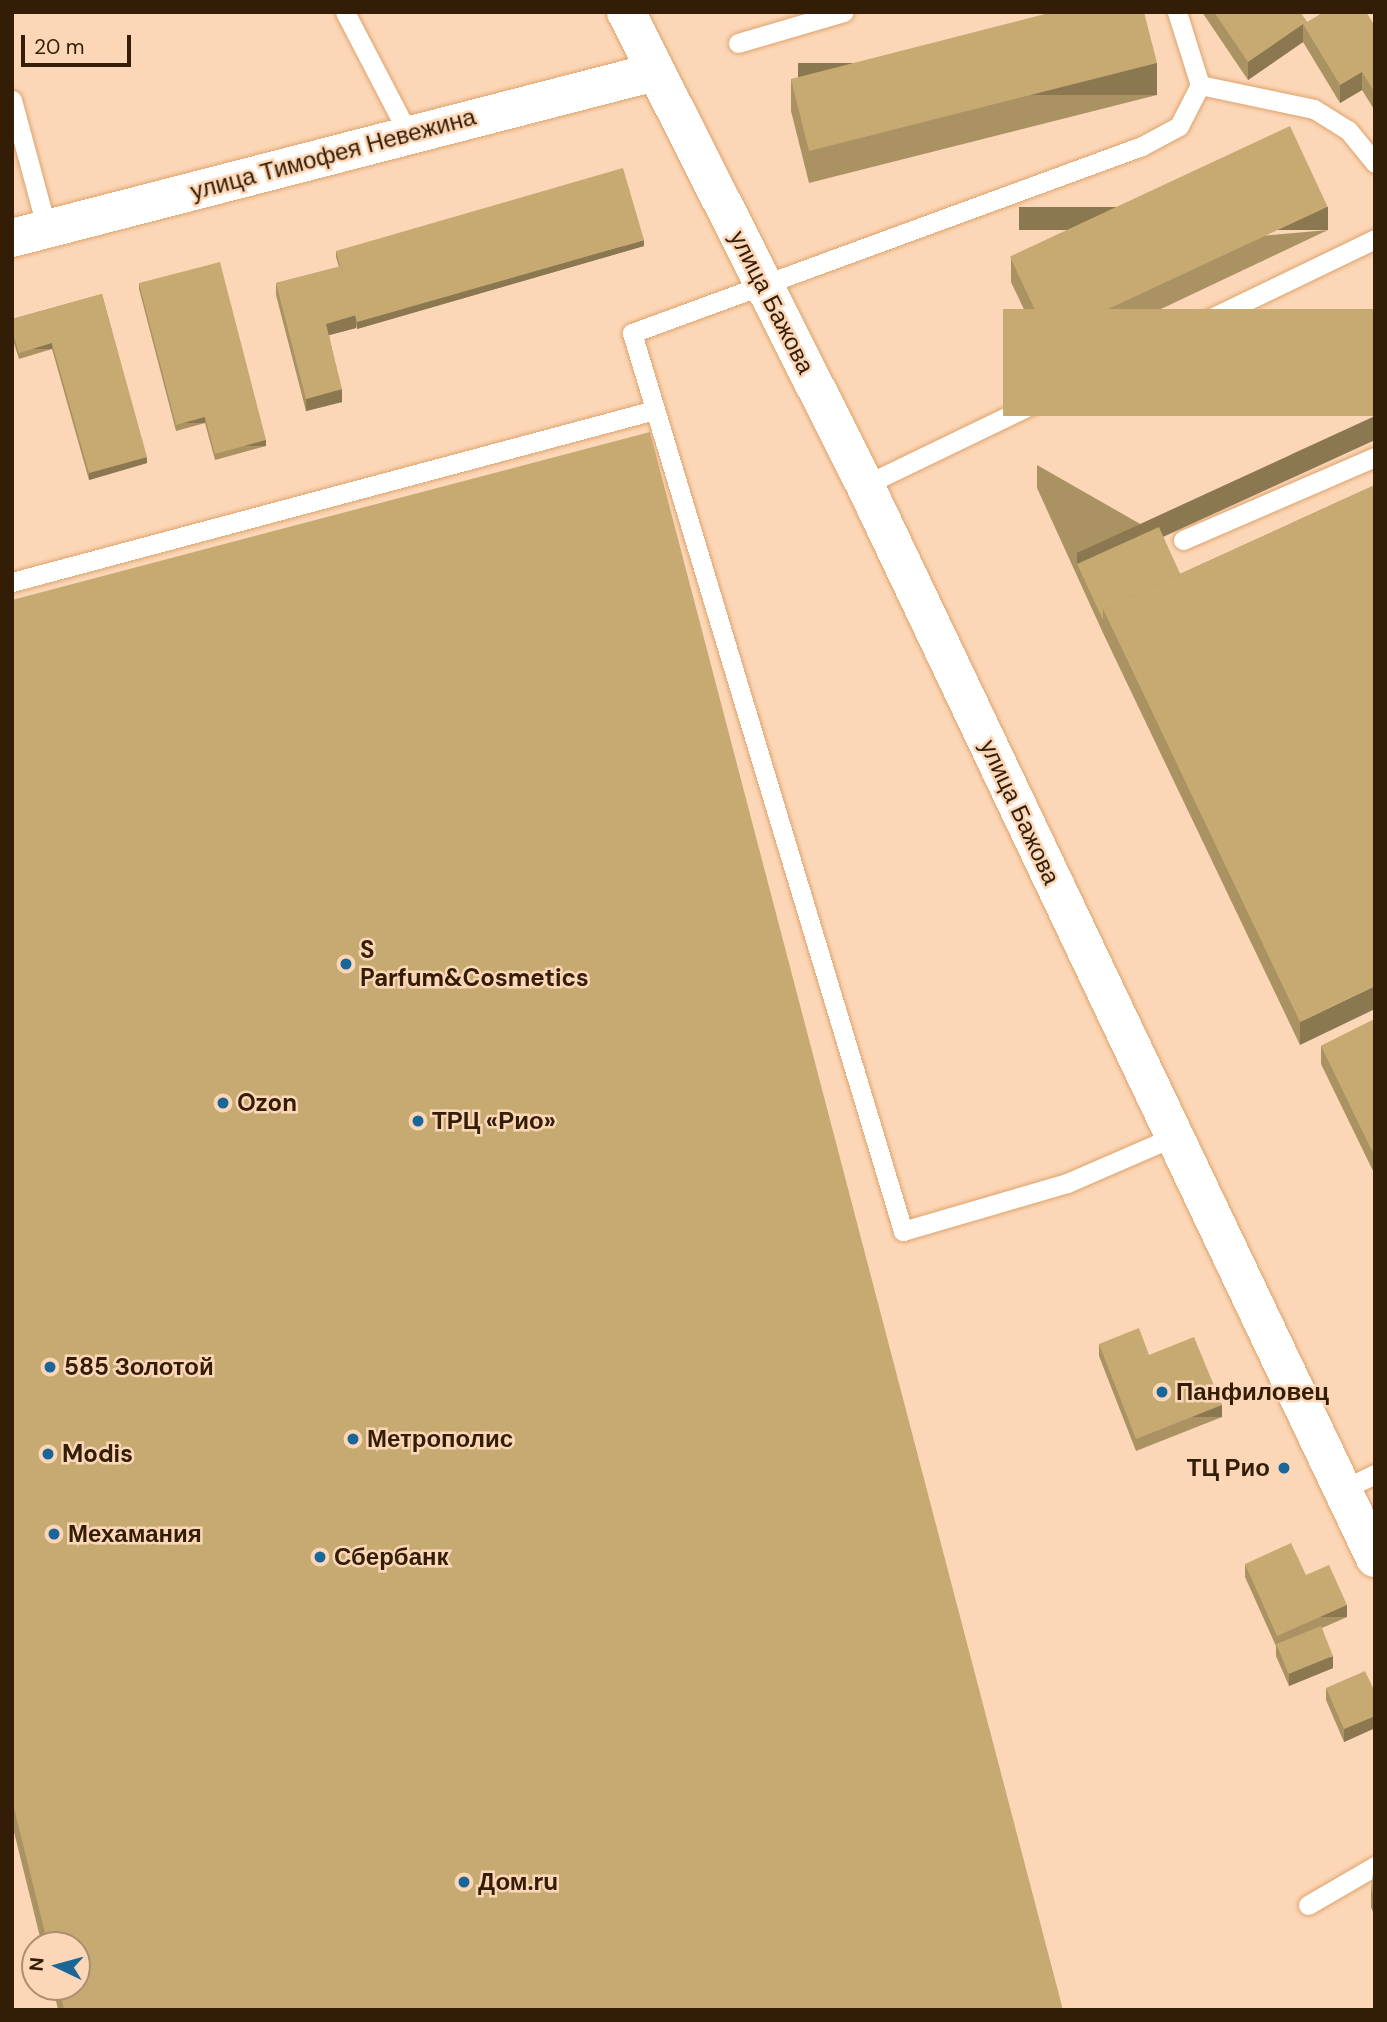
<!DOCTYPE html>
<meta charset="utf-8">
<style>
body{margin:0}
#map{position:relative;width:1387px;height:2022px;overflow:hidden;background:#fcd7b7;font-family:"DM Sans",sans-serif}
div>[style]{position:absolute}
.roads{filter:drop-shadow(0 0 2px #dda36d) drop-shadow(0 0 2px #dda36d)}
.service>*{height:19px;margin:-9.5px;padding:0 9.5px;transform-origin:9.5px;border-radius:9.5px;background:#fff}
.tertiary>*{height:38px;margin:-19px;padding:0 19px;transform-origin:19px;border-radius:19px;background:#fff}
.secondary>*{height:38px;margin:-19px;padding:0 19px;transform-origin:19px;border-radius:19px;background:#fff}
.wall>*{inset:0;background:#aa9262}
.shaded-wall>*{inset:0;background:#8b7750;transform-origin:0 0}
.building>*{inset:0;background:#c6aa72;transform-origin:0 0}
.dots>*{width:19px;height:19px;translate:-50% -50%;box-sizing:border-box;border:4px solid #fcd7b7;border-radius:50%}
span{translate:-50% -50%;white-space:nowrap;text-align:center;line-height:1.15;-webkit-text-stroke:5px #fcd7b7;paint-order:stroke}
.street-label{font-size:24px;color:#331d06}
.poi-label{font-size:24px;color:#331d06;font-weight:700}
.left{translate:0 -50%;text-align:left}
.right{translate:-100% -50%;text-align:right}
.frame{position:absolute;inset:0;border:14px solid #331d06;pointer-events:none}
.north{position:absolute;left:21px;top:1931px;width:70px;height:70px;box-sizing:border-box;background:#fcd7b7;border:2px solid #ac8d70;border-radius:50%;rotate:275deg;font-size:19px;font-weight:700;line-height:28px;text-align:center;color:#331d06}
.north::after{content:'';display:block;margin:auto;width:24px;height:32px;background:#1b6699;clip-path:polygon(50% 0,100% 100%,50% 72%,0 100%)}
.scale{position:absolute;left:21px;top:35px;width:110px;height:32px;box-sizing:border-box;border:4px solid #331d06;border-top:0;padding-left:9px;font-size:21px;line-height:24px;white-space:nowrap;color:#331d06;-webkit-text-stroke:5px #fcd7b7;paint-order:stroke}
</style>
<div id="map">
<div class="roads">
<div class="service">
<i style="left:345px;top:12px;width:136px;rotate:62.5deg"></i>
<i style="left:738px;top:43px;width:110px;rotate:-16.3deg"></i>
<i style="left:1200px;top:85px;width:116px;rotate:11.9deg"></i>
<i style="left:1314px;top:109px;width:40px;rotate:32deg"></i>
<i style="left:1348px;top:130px;width:43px;rotate:50.7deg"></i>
<i style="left:12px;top:100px;width:135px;rotate:74.9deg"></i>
<i style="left:865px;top:485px;width:566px;rotate:-25.75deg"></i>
<i style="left:1183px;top:540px;width:209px;rotate:-23.4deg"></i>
<i style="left:12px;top:582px;width:666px;rotate:-14.98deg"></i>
<i style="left:1173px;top:1137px;width:116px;rotate:156.5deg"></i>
<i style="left:1067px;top:1183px;width:171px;rotate:163.7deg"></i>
<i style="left:903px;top:1231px;width:938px;rotate:-106.79deg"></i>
<i style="left:632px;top:333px;width:543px;rotate:-20.14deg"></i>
<i style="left:1142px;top:146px;width:42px;rotate:-28.4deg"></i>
<i style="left:1179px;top:126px;width:46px;rotate:-62.9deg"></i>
<i style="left:1200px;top:85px;width:77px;rotate:-107.5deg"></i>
<i style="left:1342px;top:1490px;width:37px;rotate:-26deg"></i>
<i style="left:1308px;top:1905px;width:78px;rotate:-30.2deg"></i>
</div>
<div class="tertiary">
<i style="left:12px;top:238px;width:664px;rotate:-14.48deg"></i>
</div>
<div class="secondary">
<i style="left:626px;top:12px;width:530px;rotate:63.19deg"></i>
<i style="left:865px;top:485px;width:1188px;rotate:64.58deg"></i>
</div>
</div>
<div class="wall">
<i style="clip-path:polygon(1202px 12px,1300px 12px,1307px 22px,1375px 26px,1375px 111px,1362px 90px,1340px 103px,1303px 42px,1248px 80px)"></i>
<i style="clip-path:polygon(791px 79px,1157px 95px,809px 183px,791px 111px)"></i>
<i style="clip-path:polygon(1328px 230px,1049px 362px,1011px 282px,1011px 258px)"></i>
<i style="clip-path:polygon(644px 246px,357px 329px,356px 325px,356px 328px,329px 335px,342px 402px,306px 411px,276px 295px,276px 283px,339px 267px,336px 257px,336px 251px)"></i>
<i style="clip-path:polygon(139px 283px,266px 446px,215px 460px,205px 423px,176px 431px,139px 289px)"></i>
<i style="clip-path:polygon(102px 294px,147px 463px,89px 480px,52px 349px,19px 359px,12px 337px,12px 319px)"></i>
<i style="clip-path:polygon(1037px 465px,1163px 537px,1180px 574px,1375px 485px,1300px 1045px,1103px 633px,1037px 488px)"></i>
<i style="clip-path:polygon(12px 600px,1063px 2010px,58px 2010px,53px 1987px,77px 1987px,77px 1945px,42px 1945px,12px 1824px)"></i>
<i style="clip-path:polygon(1375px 1019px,1375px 1175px,1321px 1064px,1321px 1046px)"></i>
<i style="clip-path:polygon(1099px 1344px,1149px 1355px,1222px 1417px,1136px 1451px,1099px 1356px)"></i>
<i style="clip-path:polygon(1245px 1564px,1306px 1575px,1347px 1617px,1322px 1628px,1333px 1668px,1289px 1686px,1276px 1656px,1276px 1646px,1245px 1577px)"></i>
<i style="clip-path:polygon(1326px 1688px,1375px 1692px,1375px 1728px,1344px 1742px,1326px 1700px)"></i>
<i style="clip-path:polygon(1375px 1872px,1375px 1917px,1371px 1907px,1371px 1889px)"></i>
</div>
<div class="shaded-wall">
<i style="clip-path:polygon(1303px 24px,1303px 42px,1248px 80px,1248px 62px)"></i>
<i style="left:1157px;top:63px;width:32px;height:359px;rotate:90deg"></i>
<i style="clip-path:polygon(1362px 72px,1362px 90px,1340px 103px,1340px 85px)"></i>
<i style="left:1328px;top:207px;width:23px;height:309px;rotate:90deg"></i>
<i style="clip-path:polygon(644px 240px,644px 246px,357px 329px,357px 322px)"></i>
<i style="clip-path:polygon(356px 315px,356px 328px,326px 336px,326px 324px)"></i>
<i style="left:52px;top:343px;width:6px;height:34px;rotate:90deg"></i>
<i style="clip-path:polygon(342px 389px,342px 402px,306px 411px,306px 399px)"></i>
<i style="clip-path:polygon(1375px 416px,1375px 440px,1082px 574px,1077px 564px,1077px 553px)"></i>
<i style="left:205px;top:417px;width:6px;height:30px;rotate:90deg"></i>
<i style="left:266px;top:440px;width:6px;height:53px;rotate:90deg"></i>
<i style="clip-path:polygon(147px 457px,147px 463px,89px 480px,89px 473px)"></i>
<i style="clip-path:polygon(1375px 986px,1375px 1009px,1300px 1045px,1300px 1022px)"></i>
<i style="left:1222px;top:1405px;width:12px;height:92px;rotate:90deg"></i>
<i style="left:1347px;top:1605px;width:12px;height:77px;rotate:90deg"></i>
<i style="clip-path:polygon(1333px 1656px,1333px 1668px,1289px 1686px,1289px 1674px)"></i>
<i style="clip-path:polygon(1375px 1716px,1375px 1728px,1344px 1742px,1344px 1729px)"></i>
</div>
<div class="building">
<i style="clip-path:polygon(1053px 12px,1144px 12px,1157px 63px,809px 151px,791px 79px)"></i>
<i style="clip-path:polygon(1214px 12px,1300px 12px,1307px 22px,1324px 12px,1366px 12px,1375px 26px,1375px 93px,1362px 72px,1340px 85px,1303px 24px,1248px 62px)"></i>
<i style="left:1290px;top:126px;width:89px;height:309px;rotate:65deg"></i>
<i style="clip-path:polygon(623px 168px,644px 240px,357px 322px,341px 266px,340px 266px,336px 251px)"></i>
<i style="clip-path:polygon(220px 262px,266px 440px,215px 454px,205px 417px,176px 425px,139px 283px)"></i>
<i style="clip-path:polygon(341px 266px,356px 315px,326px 324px,342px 389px,306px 399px,276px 283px)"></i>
<i style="clip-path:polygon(102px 294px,147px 457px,89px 473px,52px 343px,19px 353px,12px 331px,12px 319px)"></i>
<i style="left:1375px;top:309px;width:107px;height:372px;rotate:90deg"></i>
<i style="clip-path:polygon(650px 432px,1063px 2010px,64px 2010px,59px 1987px,77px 1987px,77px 1945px,48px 1945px,12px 1800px,12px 600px)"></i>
<i style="clip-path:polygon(1375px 485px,1375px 986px,1300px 1022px,1103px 609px)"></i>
<i style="clip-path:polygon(1159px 527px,1180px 574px,1103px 609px,1103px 620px,1077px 564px)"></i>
<i style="clip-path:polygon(1375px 1019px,1375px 1157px,1321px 1046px)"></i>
<i style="clip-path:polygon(1139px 1328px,1149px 1355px,1194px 1337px,1222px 1405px,1136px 1439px,1099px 1344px)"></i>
<i style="clip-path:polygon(1291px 1543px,1306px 1575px,1329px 1565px,1347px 1605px,1277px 1636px,1245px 1564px)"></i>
<i style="left:1321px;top:1626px;width:32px;height:48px;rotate:68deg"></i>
<i style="clip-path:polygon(1365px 1671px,1375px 1692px,1375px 1716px,1344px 1729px,1326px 1688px)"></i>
<i style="clip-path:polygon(1375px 1872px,1375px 1899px,1371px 1889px,1373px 1873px)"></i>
</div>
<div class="dots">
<i style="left:346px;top:964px;background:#1b6699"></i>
<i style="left:223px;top:1103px;background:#1b6699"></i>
<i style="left:418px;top:1121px;background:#1b6699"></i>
<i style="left:50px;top:1367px;background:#1b6699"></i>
<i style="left:1162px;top:1392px;background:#1b6699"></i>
<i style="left:353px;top:1439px;background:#1b6699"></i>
<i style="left:48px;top:1454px;background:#1b6699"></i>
<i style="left:1284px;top:1468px;background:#1b6699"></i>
<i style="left:54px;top:1534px;background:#1b6699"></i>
<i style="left:320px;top:1557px;background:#1b6699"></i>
<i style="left:464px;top:1882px;background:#1b6699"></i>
</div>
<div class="street-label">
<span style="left:333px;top:154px;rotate:-15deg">улица Тимофея Невежина</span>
<span style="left:772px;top:302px;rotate:63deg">улица Бажова</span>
<span style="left:1020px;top:812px;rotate:65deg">улица Бажова</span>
</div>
<div class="poi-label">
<span class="left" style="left:360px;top:964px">S<br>Parfum&amp;Cosmetics</span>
<span class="left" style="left:237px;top:1103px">Ozon</span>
<span class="left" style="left:432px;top:1121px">ТРЦ «Рио»</span>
<span class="left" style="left:64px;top:1367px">585 Золотой</span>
<span class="left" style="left:1176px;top:1392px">Панфиловец</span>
<span class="left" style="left:367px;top:1439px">Метрополис</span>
<span class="left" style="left:62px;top:1454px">Modis</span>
<span class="right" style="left:1270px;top:1468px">ТЦ Рио</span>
<span class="left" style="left:68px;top:1534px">Мехамания</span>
<span class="left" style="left:334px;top:1557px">Сбербанк</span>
<span class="left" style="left:478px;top:1882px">Дом.ru</span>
</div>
<div class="frame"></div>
<div class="north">N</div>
<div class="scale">20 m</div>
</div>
